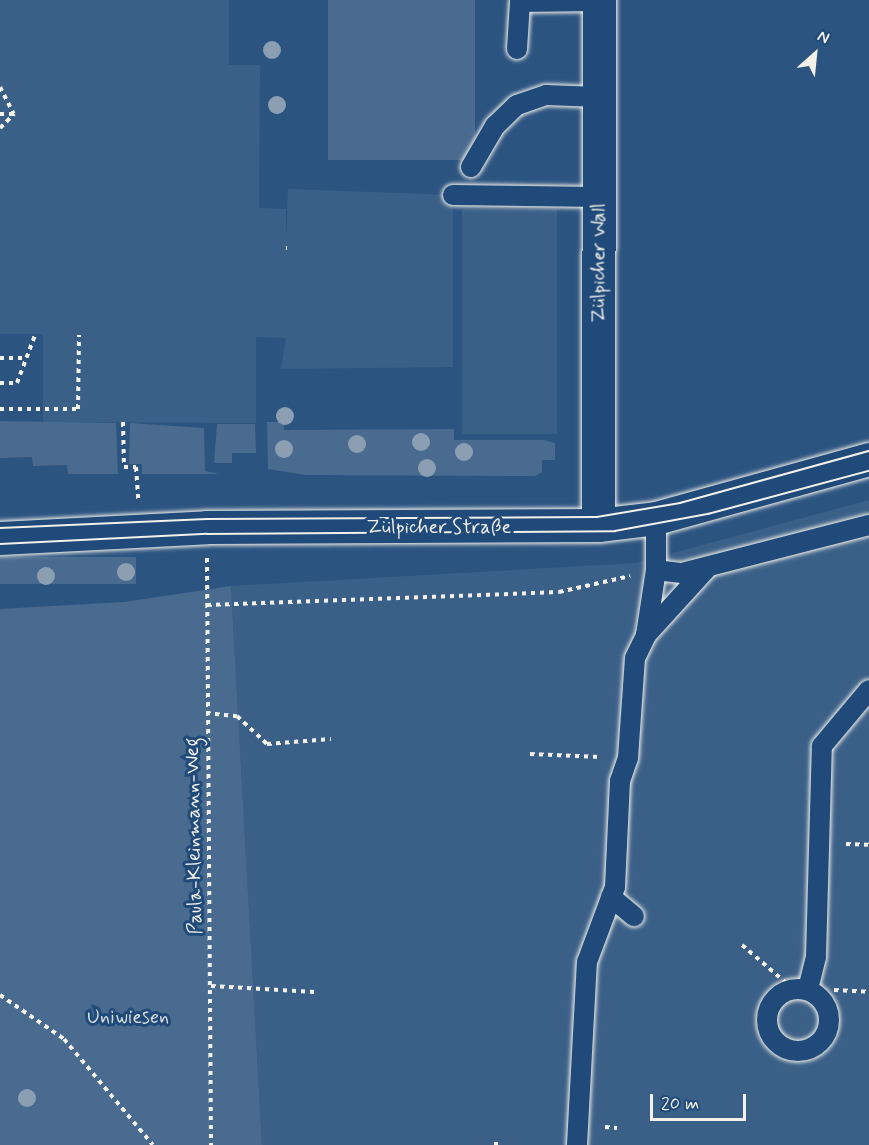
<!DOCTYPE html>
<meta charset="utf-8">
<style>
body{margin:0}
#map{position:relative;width:869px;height:1145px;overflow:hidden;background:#2c5481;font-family:Mynerve,sans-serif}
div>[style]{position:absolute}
.built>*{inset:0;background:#3b6088;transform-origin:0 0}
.green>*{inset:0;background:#496b90;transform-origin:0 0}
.path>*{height:4px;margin-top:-2px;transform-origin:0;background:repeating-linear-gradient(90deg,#f4f1e8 0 4.5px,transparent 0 9px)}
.roads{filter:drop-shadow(0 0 2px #f4f1e8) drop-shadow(0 0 2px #f4f1e8)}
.lane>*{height:20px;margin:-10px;padding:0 10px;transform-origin:10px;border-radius:10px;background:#1f4a7a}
.lane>.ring{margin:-10px;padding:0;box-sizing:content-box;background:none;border:20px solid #1f4a7a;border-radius:50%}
.street>*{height:33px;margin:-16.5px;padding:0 16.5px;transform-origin:16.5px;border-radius:16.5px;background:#1f4a7a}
.tram>*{height:1.5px;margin:-0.75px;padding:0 0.75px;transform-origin:0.75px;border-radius:0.75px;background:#f4f1e8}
.trees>*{width:18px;height:18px;margin:-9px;border-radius:50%;background:#8c9fb2}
span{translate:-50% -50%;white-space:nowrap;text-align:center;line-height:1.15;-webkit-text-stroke:6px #1f4a7a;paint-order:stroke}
.street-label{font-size:20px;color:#f4f1e8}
.park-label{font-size:20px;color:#dadddb}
.north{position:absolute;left:785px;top:24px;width:60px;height:60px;-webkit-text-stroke:4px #1f4a7a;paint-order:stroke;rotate:27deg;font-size:16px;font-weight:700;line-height:24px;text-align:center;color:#f4f1e8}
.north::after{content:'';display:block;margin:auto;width:21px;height:27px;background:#f4f1e8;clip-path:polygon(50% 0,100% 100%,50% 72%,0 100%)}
.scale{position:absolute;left:650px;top:1094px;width:96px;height:27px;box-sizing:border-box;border:3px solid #f4f1e8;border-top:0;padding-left:8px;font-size:18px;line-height:21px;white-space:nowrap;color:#f4f1e8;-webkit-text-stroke:4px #1f4a7a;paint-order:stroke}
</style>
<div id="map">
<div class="built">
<i style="clip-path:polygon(0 0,229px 0,229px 65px,260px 65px,259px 208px,286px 209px,286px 245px,288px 189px,453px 195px,453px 367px,281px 369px,286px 338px,256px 337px,256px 423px,43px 422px,43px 334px,0 334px)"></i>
<i style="left:462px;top:209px;width:95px;height:225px"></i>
<i style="clip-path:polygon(869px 500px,869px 1145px,262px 1145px,231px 586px,636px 563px)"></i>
</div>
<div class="green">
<i style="left:328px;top:0;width:147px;height:160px"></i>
<i style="clip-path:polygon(0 421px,116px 423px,118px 474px,68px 474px,67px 465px,33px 466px,32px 457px,0 458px)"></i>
<i style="clip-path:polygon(267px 422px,284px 422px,284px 430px,454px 429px,454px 440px,544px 440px,555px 443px,555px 460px,542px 460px,542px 472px,535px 476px,306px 475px,268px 469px)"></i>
<i style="clip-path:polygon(130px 423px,204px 428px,205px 471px,219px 474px,142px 474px,142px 464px,129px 464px)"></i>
<i style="clip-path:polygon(217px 424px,255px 424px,256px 453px,232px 453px,232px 463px,214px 463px)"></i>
<i style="left:136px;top:557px;width:27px;height:136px;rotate:90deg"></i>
<i style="clip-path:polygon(231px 586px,262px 1145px,0 1145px,0 609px,124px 602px)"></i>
</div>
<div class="path">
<i style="left:0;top:87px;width:30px;rotate:63deg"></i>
<i style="left:0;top:114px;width:13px"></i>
<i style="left:0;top:128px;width:20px;rotate:-45deg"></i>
<i style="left:286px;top:248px;width:1px"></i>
<i style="left:0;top:358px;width:26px"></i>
<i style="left:0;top:383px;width:17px"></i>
<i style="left:17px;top:383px;width:51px;rotate:-69.4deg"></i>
<i style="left:0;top:409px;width:78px"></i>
<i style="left:78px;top:409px;width:74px;rotate:-89.2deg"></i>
<i style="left:123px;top:422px;width:45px;rotate:88.7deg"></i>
<i style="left:124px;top:467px;width:12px"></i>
<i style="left:136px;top:467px;width:32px;rotate:86deg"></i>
<i style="left:207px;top:558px;width:587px;rotate:89.61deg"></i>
<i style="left:207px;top:605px;width:352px;rotate:-2.1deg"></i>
<i style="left:559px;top:592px;width:73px;rotate:-12.7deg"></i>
<i style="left:206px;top:713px;width:31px;rotate:6deg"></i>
<i style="left:237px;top:716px;width:41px;rotate:43deg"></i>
<i style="left:267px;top:744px;width:64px;rotate:-4.5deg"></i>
<i style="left:530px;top:754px;width:70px;rotate:2.5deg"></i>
<i style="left:846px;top:844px;width:23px;rotate:2deg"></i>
<i style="left:742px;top:945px;width:57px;rotate:40.7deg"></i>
<i style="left:211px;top:986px;width:104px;rotate:3.3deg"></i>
<i style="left:834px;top:990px;width:35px;rotate:3deg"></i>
<i style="left:0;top:995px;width:78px;rotate:34.5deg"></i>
<i style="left:64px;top:1039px;width:138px;rotate:50deg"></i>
<i style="left:605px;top:1127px;width:12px;rotate:5deg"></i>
<i style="left:496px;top:1145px;width:3px;rotate:-90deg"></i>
</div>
<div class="roads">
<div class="lane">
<i style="left:517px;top:49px;width:47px;rotate:-86.3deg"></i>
<i style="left:520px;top:2px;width:79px;rotate:-0.7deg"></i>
<i style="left:471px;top:167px;width:48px;rotate:-59.7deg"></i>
<i style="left:495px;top:126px;width:30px;rotate:-44deg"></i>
<i style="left:517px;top:105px;width:31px;rotate:-19deg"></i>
<i style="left:546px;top:95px;width:53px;rotate:2.2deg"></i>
<i style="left:453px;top:195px;width:146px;rotate:0.8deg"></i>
<i style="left:656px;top:570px;width:26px;rotate:7deg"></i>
<i style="left:682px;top:573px;width:193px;rotate:-14.4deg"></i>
<i style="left:646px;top:635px;width:91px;rotate:-47.7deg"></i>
<i style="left:611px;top:897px;width:30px;rotate:40deg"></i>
<i class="ring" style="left:767px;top:989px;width:42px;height:42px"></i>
<i style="left:808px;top:989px;width:34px;rotate:-76deg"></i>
<i style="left:816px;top:956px;width:210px;rotate:-88.4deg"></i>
<i style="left:822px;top:746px;width:73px;rotate:-50deg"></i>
<i style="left:577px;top:1145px;width:183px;rotate:-86.9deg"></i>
<i style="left:587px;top:962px;width:80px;rotate:-69.5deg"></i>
<i style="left:615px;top:887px;width:106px;rotate:-87.3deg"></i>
<i style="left:620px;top:781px;width:24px;rotate:-71deg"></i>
<i style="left:628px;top:758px;width:100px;rotate:-86deg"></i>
<i style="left:635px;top:658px;width:25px;rotate:-64deg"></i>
<i style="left:646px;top:635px;width:66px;rotate:-81.3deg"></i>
<i style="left:656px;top:570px;width:52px;rotate:-90deg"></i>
</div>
<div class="street">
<i style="left:598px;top:525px;width:525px;rotate:-89.89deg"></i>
<i style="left:0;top:538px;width:207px;rotate:-3deg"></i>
<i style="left:207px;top:527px;width:391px;rotate:-0.3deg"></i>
<i style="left:598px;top:525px;width:58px;rotate:-6.9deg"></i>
<i style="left:656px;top:518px;width:221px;rotate:-15.5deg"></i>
</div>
</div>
<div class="tram">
<i style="left:0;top:528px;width:207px;rotate:-2.5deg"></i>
<i style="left:207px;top:519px;width:390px;rotate:-0.3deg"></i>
<i style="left:597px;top:517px;width:84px;rotate:-9.6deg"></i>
<i style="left:680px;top:503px;width:196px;rotate:-15.4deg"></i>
<i style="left:0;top:544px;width:207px;rotate:-2.8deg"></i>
<i style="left:207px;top:534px;width:408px;rotate:-0.4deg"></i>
<i style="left:615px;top:531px;width:95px;rotate:-10.4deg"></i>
<i style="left:708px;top:514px;width:167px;rotate:-15deg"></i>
</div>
<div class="trees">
<i style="left:272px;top:50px"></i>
<i style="left:277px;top:105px"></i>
<i style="left:285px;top:416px"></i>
<i style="left:421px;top:442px"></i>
<i style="left:357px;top:444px"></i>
<i style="left:284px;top:449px"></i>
<i style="left:464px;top:452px"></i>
<i style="left:427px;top:468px"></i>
<i style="left:126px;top:572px"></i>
<i style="left:46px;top:576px"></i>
<i style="left:27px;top:1098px"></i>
</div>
<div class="street-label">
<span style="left:599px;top:263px;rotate:-90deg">Zülpicher Wall</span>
<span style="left:439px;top:527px">Zülpicher Straße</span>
<span style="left:194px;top:836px;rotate:-91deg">Paula-Kleinmann-Weg</span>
</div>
<div class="park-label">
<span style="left:128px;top:1017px">Uniwiesen</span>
</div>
<div class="north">N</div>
<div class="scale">20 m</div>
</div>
